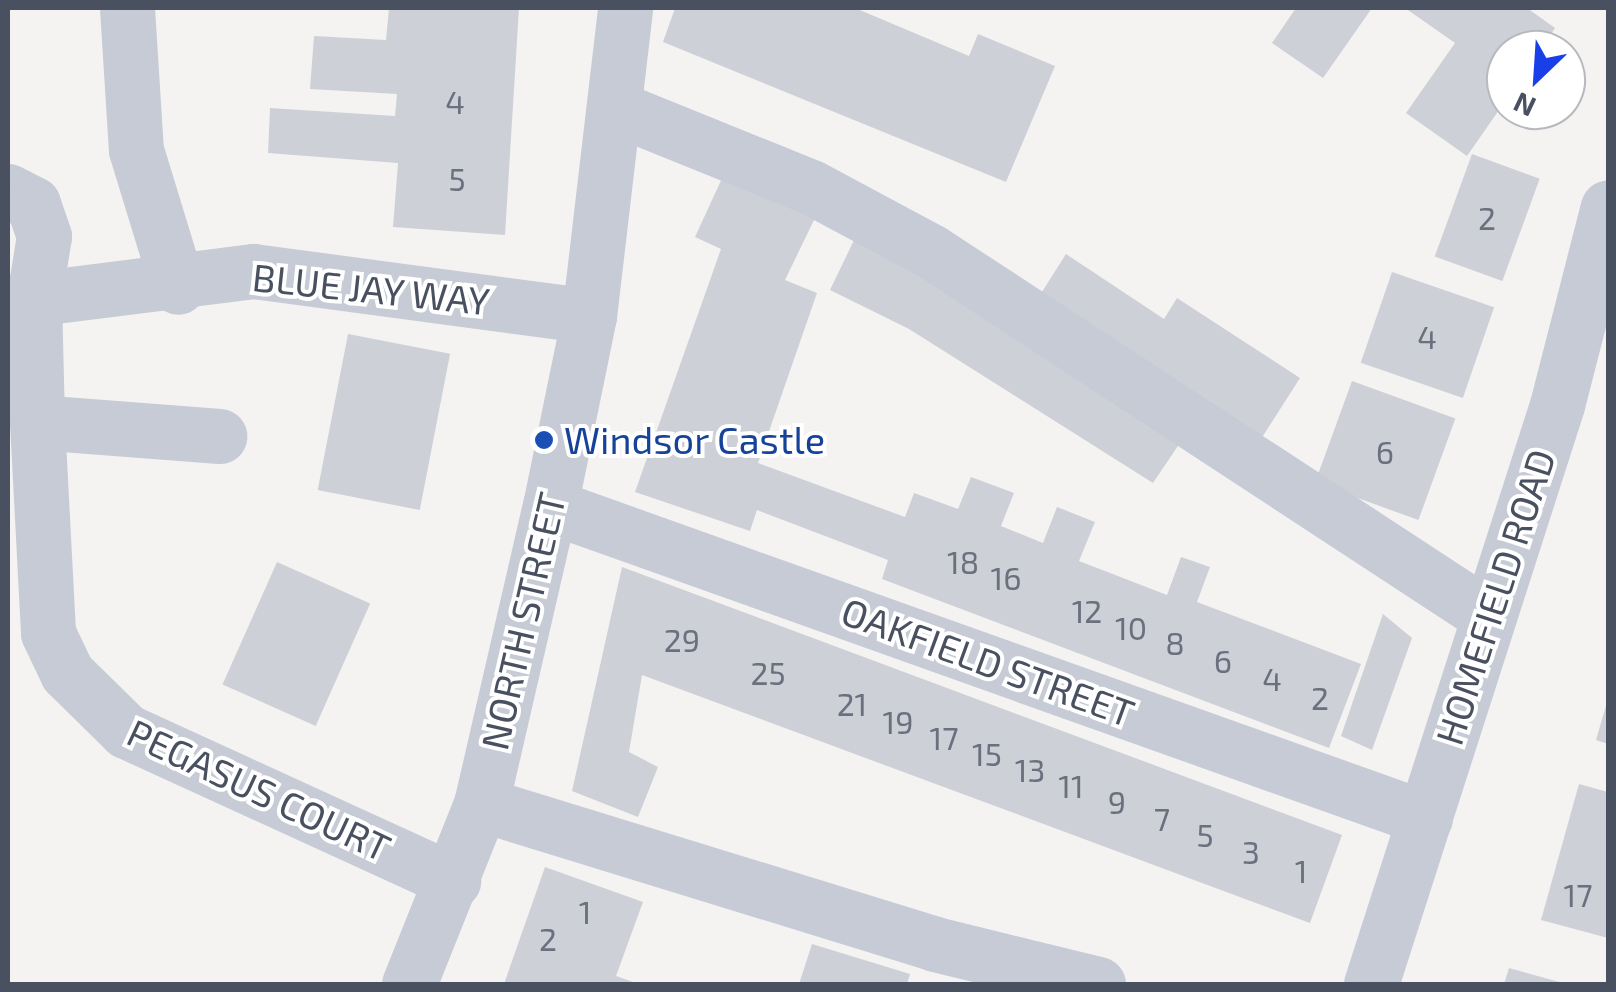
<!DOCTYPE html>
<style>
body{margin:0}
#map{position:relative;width:1616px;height:992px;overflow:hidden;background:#f4f3f2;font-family:"Exo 2",sans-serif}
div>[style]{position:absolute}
.building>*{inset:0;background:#ced0d7;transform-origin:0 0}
.minor>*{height:55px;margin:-27.5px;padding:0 27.5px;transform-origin:27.5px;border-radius:27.5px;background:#c6cbd6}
.dots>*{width:28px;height:28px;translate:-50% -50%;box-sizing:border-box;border:5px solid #fff;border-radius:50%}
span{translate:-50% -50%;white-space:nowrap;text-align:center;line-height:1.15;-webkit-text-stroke:8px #fff;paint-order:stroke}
.number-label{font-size:32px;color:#6a707e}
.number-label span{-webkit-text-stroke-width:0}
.street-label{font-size:38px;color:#495060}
.transit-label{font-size:38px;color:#164399}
.left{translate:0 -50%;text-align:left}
.frame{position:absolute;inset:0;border:10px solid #495060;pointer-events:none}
.north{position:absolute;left:1486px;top:30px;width:100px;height:100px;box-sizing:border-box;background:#fff;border:2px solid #b6b9bf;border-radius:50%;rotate:205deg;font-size:28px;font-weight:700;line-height:40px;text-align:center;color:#495060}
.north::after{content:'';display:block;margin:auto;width:35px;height:45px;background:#1940e8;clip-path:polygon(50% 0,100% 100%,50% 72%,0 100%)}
</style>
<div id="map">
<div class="building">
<i style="clip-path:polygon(389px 8px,519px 8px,505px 235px,393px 227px,398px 163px,268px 153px,270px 108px,395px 116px,397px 94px,310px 89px,314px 36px,386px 40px)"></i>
<i style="clip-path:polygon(675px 8px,855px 8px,969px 56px,978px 34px,1055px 66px,1006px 182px,663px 42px)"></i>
<i style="clip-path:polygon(1296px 8px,1372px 8px,1323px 78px,1272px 43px)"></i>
<i style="clip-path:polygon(1405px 8px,1527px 8px,1555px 28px,1540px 50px,1506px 50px,1506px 100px,1467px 156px,1406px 113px,1455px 43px)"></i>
<i style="left:1472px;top:154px;width:72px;height:109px;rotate:20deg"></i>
<i style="clip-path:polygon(724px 174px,815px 218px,785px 280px,817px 293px,758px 463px,905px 517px,914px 493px,958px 509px,971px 477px,1014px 493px,1001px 526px,1043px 543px,1057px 507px,1095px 522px,1079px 561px,1167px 595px,1181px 557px,1210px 567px,1197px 602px,1361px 664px,1329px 748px,882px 579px,888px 560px,757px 510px,750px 531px,635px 492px,721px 249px,695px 237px)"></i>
<i style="clip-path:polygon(856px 236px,1184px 437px,1153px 483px,909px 329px,830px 290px)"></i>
<i style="clip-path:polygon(1066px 254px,1164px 319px,1177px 298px,1300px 378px,1261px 439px,1040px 295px)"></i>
<i style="left:1392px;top:272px;width:108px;height:96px;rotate:19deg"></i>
<i style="left:348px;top:334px;width:104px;height:159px;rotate:11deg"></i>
<i style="left:1352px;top:381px;width:110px;height:108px;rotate:20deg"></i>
<i style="left:277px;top:562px;width:102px;height:134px;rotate:24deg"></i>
<i style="clip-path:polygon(622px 567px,1342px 835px,1310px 923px,642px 675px,629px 752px,658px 767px,638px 817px,572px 791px)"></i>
<i style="clip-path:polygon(1383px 614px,1412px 638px,1372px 750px,1341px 736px)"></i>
<i style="clip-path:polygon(1607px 702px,1608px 702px,1608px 744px,1596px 740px)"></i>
<i style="clip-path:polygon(1579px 784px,1608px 792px,1608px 938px,1541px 920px)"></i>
<i style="clip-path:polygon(545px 867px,643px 902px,616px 976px,639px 984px,504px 984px)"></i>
<i style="clip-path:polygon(812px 944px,910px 974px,907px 984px,799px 984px)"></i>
<i style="clip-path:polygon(1509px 968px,1563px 983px,1563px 984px,1504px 984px)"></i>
</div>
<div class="minor">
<i style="left:127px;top:8px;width:142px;rotate:86.4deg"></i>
<i style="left:136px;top:150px;width:143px;rotate:73deg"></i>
<i style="left:618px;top:109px;width:208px;rotate:22deg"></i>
<i style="left:811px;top:187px;width:137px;rotate:28.2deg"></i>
<i style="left:932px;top:252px;width:665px;rotate:33.21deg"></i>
<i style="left:8px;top:191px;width:28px;rotate:27deg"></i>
<i style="left:33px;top:204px;width:34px;rotate:71deg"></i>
<i style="left:44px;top:236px;width:63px;rotate:99.2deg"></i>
<i style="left:34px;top:298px;width:124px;rotate:88.6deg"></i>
<i style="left:37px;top:422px;width:211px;rotate:87deg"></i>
<i style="left:48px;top:633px;width:44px;rotate:64.6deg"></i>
<i style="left:67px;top:673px;width:83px;rotate:44.5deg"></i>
<i style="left:126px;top:731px;width:360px;rotate:24.6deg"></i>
<i style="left:8px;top:302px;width:247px;rotate:-7.2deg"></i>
<i style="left:253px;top:271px;width:339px;rotate:7.6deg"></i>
<i style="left:37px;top:422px;width:183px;rotate:4.4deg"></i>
<i style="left:550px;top:506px;width:929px;rotate:19.62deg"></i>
<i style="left:481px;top:804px;width:475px;rotate:17.1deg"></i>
<i style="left:935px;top:944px;width:168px;rotate:13.8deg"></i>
<i style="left:409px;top:984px;width:194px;rotate:-68.2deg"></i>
<i style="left:481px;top:804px;width:306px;rotate:-77deg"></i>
<i style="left:550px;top:506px;width:194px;rotate:-78.4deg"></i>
<i style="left:589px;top:316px;width:310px;rotate:-83.3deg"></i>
<i style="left:1371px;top:984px;width:608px;rotate:-72.19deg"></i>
<i style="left:1557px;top:405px;width:204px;rotate:-75.6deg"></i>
</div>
<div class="dots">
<i style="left:544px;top:440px;background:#1a4fb4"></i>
</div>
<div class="number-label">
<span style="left:455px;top:101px">4</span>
<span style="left:457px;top:178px">5</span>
<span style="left:1487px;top:217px">2</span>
<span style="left:1427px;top:336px">4</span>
<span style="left:1385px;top:451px">6</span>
<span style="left:963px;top:561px">18</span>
<span style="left:1006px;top:577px">16</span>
<span style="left:1087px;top:610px">12</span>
<span style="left:1131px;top:627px">10</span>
<span style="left:682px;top:639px">29</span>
<span style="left:1175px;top:642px">8</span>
<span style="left:1223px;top:660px">6</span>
<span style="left:768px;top:672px">25</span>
<span style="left:1272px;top:678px">4</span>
<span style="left:1320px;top:697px">2</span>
<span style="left:852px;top:703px">21</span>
<span style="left:898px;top:721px">19</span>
<span style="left:944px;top:737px">17</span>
<span style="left:987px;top:753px">15</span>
<span style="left:1030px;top:769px">13</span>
<span style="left:1071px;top:785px">11</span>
<span style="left:1117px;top:801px">9</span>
<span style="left:1162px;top:818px">7</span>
<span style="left:1205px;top:834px">5</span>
<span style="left:1251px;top:851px">3</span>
<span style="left:1301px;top:870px">1</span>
<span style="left:1578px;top:894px">17</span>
<span style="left:585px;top:911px">1</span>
<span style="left:548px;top:938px">2</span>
</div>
<div class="street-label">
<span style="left:371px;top:289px;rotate:6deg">BLUE JAY WAY</span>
<span style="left:1495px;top:597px;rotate:-72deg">HOMEFIELD ROAD</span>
<span style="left:523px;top:621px;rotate:-77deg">NORTH STREET</span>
<span style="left:988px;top:662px;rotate:20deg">OAKFIELD STREET</span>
<span style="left:259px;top:790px;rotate:25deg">PEGASUS COURT</span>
</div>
<div class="transit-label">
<span class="left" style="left:564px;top:440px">Windsor Castle</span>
</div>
<div class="frame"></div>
<div class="north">N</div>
</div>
